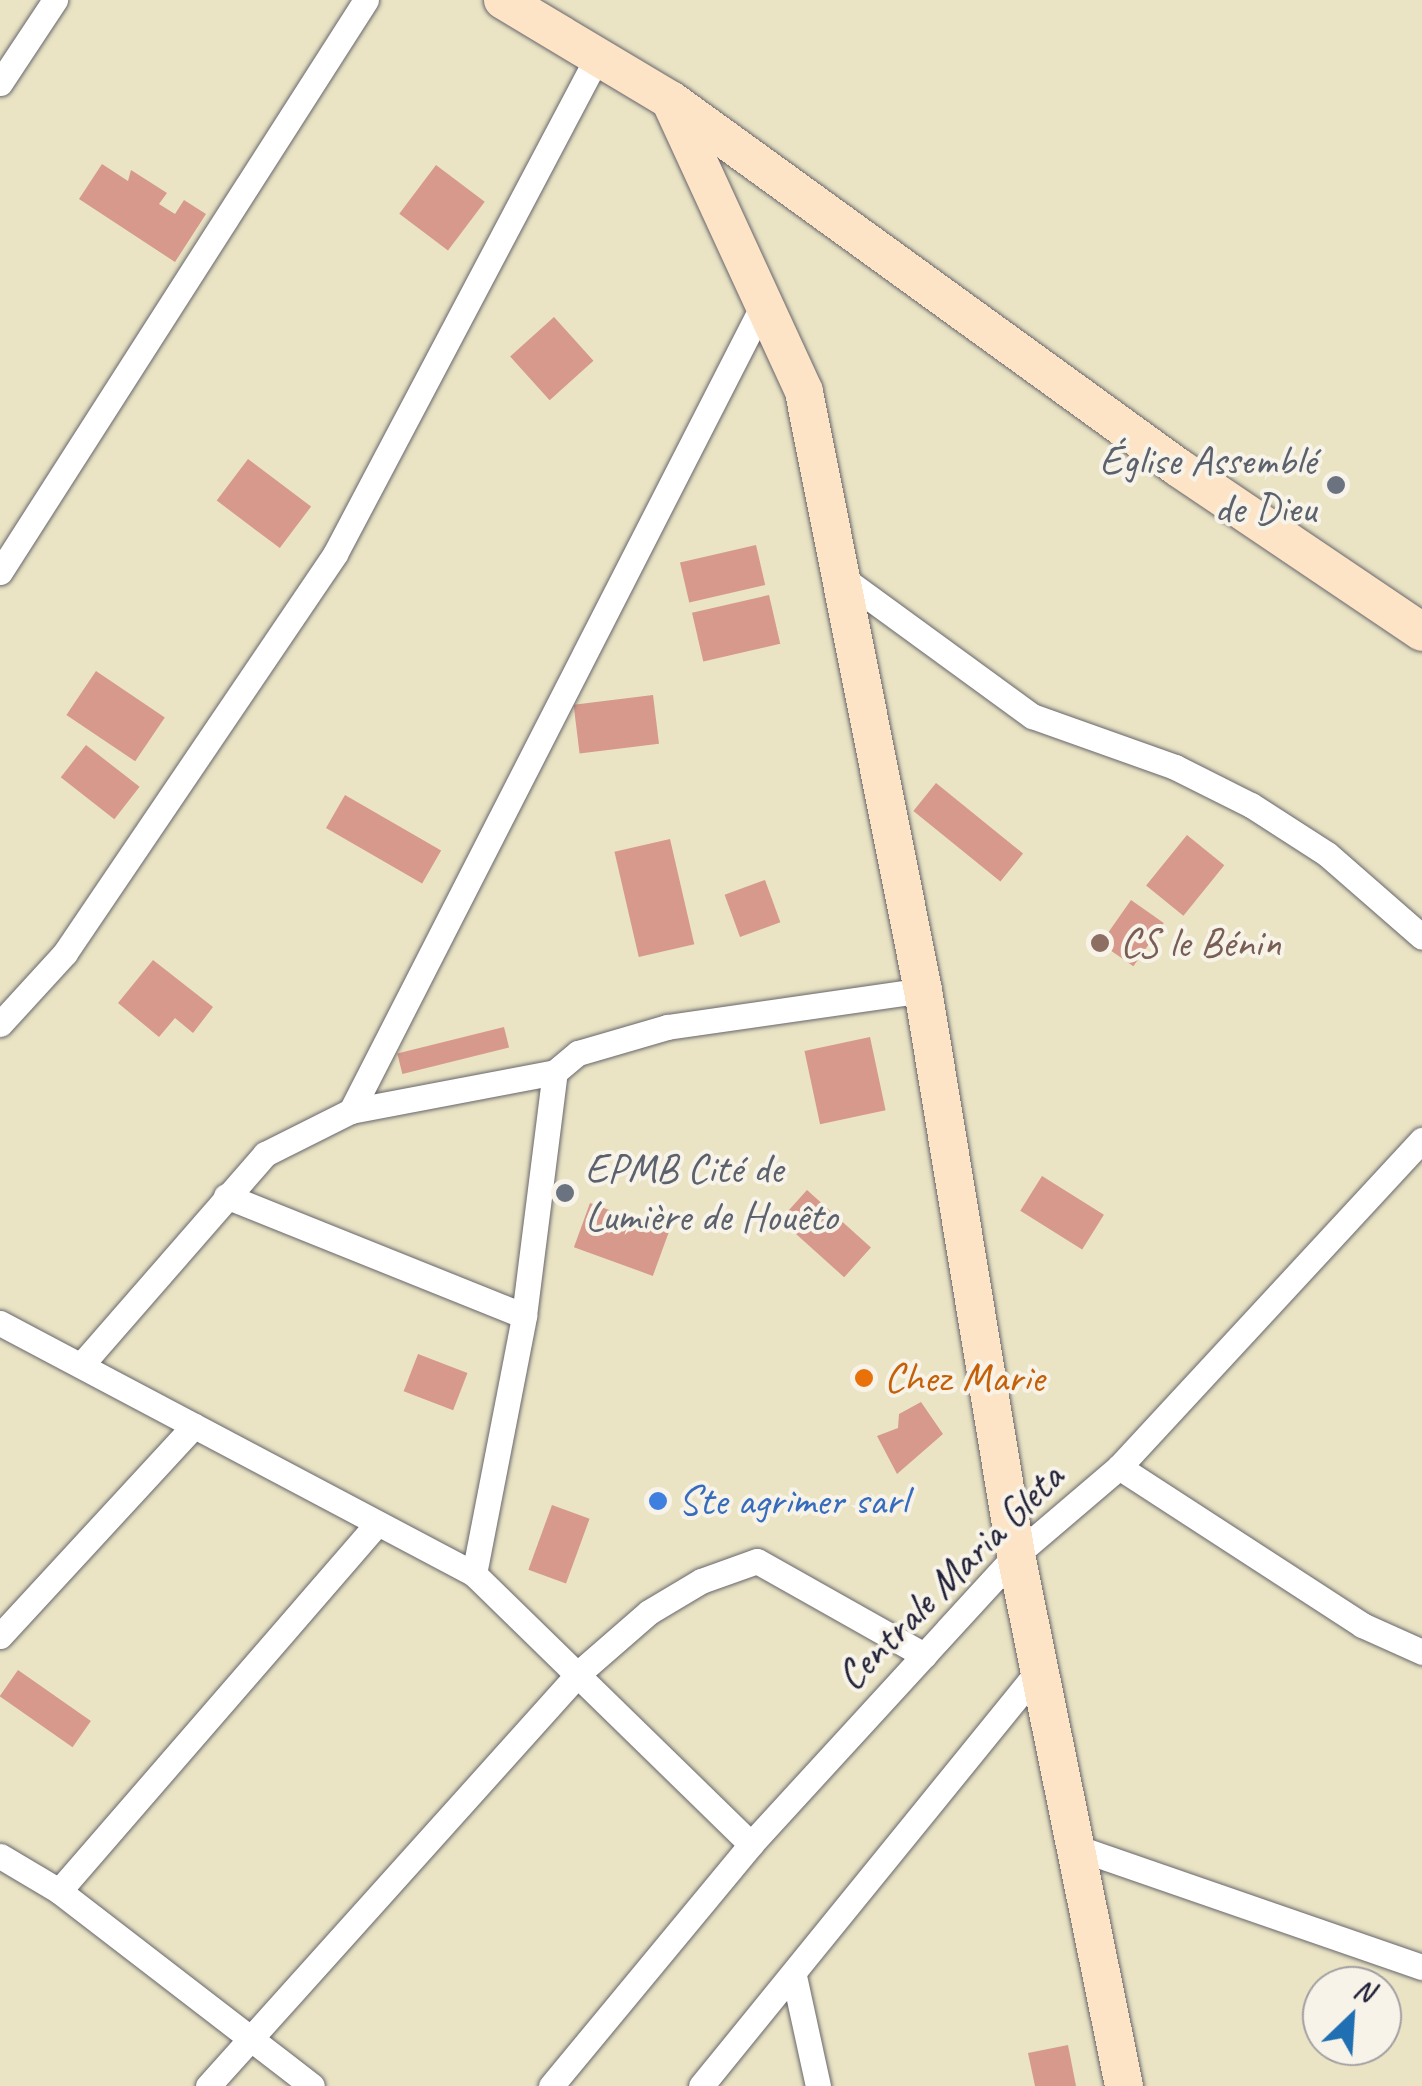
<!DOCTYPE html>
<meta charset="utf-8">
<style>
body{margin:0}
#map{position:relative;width:1422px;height:2086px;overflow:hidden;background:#eae4c5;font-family:Caveat,sans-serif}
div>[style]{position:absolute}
.building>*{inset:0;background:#d6998b;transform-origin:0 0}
.roads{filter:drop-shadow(0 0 2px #68666b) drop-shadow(0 0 2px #68666b)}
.street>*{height:25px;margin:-12.5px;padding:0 12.5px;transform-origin:12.5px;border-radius:12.5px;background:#fff}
.secondary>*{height:38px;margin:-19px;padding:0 19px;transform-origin:19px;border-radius:19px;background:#fee4c6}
.dots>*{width:28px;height:28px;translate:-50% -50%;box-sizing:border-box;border:5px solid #f7f3e8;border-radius:50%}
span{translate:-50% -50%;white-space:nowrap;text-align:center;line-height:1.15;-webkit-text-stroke:8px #f7f3e8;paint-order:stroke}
.worship-label{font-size:42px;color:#5b616d}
.right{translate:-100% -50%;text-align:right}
.left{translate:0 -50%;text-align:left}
.education-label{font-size:42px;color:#785e54}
.food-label{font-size:42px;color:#c56008}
.shop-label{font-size:42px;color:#366cbe}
.street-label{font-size:42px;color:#22223b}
.north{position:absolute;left:1302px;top:1966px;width:100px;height:100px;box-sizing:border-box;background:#f7f3e8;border:2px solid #a29fa3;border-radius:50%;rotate:25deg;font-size:28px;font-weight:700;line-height:40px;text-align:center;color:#22223b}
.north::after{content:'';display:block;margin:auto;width:35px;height:45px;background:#1f6fb2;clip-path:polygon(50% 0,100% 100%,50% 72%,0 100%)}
</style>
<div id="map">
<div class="building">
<i style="clip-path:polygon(102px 164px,128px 181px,131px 170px,167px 193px,159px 204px,175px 214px,184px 200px,206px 214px,175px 262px,79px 199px)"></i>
<i style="left:436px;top:165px;width:61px;height:61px;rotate:37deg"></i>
<i style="left:554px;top:317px;width:59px;height:59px;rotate:48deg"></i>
<i style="left:248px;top:459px;width:79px;height:52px;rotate:37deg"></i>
<i style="left:756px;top:545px;width:41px;height:78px;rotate:77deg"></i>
<i style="left:769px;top:595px;width:50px;height:79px;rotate:77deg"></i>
<i style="left:96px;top:671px;width:83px;height:53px;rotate:34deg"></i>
<i style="left:653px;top:695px;width:49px;height:80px;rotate:83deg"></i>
<i style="left:86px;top:745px;width:68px;height:41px;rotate:38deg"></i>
<i style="left:936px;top:783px;width:112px;height:36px;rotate:39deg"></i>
<i style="left:345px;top:795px;width:111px;height:38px;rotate:30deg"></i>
<i style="left:1187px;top:835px;width:48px;height:65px;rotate:39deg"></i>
<i style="left:670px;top:839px;width:108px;height:57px;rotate:77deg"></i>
<i style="left:765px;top:880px;width:45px;height:43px;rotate:70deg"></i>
<i style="left:1131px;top:900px;width:40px;height:53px;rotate:35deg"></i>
<i style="clip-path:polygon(153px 960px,213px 1007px,193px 1033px,175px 1018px,159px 1037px,118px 1003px)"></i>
<i style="left:504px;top:1027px;width:21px;height:110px;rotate:76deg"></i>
<i style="left:870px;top:1037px;width:75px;height:67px;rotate:78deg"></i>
<i style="left:1042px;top:1176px;width:73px;height:41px;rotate:32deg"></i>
<i style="left:807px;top:1190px;width:86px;height:40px;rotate:42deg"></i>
<i style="left:590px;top:1203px;width:84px;height:47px;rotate:20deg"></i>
<i style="left:418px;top:1354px;width:53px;height:40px;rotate:21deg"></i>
<i style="clip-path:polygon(921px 1402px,943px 1434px,897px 1474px,877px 1436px,898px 1428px,899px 1414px)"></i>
<i style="left:552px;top:1505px;width:40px;height:69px;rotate:20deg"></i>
<i style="left:18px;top:1670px;width:89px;height:32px;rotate:35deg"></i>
<i style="clip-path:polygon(1068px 2045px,1076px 2086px,1035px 2086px,1028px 2053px)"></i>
</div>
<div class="roads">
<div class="street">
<i style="left:0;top:83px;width:100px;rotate:-56.5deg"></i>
<i style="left:0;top:572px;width:679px;rotate:-57.39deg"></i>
<i style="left:844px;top:579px;width:233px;rotate:36.1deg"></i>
<i style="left:1032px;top:716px;width:152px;rotate:19.6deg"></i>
<i style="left:1175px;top:767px;width:85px;rotate:26.6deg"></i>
<i style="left:1251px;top:805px;width:90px;rotate:32.8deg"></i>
<i style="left:1327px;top:854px;width:126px;rotate:41.1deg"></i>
<i style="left:0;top:1024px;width:96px;rotate:-47.5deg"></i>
<i style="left:65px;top:953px;width:482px;rotate:-55.9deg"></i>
<i style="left:335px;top:554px;width:568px;rotate:-62.17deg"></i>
<i style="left:351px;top:1111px;width:907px;rotate:-62.93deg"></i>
<i style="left:226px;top:1196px;width:321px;rotate:21.9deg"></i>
<i style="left:0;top:1323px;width:536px;rotate:27.9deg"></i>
<i style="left:474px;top:1574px;width:387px;rotate:44.3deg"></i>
<i style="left:82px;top:1364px;width:279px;rotate:-48.9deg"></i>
<i style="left:265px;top:1154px;width:96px;rotate:-26.6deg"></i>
<i style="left:351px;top:1111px;width:208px;rotate:-10.8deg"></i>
<i style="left:1119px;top:1467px;width:290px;rotate:33deg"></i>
<i style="left:1362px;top:1625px;width:66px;rotate:24.2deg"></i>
<i style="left:474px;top:1574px;width:263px;rotate:-79deg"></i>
<i style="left:524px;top:1316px;width:246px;rotate:-82.8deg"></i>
<i style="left:555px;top:1072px;width:30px;rotate:-40deg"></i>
<i style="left:578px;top:1053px;width:93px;rotate:-16.3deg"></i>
<i style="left:667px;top:1027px;width:259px;rotate:-8.2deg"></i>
<i style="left:0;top:1636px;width:286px;rotate:-47.3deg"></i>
<i style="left:1075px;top:1847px;width:367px;rotate:19.1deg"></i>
<i style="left:0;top:1856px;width:69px;rotate:30.7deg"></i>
<i style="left:59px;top:1891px;width:319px;rotate:37.6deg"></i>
<i style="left:59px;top:1891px;width:483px;rotate:-49.1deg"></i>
<i style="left:794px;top:1976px;width:113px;rotate:77.7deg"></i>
<i style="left:208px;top:2086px;width:557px;rotate:-48.06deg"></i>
<i style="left:580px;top:1672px;width:91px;rotate:-41deg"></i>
<i style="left:649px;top:1612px;width:61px;rotate:-30.8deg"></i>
<i style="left:701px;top:1581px;width:59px;rotate:-19.7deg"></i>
<i style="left:757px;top:1561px;width:192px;rotate:29.4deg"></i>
<i style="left:551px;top:2086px;width:314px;rotate:-50.4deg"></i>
<i style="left:751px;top:1844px;width:392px;rotate:-47.5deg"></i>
<i style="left:1016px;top:1555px;width:135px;rotate:-40.5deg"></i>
<i style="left:1119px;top:1467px;width:446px;rotate:-47.2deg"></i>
<i style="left:701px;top:2086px;width:536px;rotate:-50.91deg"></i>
</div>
<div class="secondary">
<i style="left:503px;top:0;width:195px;rotate:30.9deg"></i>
<i style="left:670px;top:100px;width:321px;rotate:65.3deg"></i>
<i style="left:804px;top:392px;width:610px;rotate:78.75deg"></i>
<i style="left:923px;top:990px;width:573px;rotate:80.65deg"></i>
<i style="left:1016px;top:1555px;width:542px;rotate:78.5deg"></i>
<i style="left:672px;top:101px;width:626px;rotate:35.9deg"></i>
<i style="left:1179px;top:468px;width:293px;rotate:34deg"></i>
</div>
</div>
<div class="dots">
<i style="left:1336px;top:485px;background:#6b7280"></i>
<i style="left:1100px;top:943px;background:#8d6e63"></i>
<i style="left:565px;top:1193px;background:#6b7280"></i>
<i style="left:864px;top:1378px;background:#e8710a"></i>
<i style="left:658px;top:1501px;background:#3f7fe0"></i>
</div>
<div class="worship-label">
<span class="right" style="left:1316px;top:485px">Église Assemblé<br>de Dieu</span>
<span class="left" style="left:585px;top:1193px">EPMB Cité de<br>Lumière de Houêto</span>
</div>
<div class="education-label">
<span class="left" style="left:1120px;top:943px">CS le Bénin</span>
</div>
<div class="food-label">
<span class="left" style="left:884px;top:1378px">Chez Marie</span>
</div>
<div class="shop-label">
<span class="left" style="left:678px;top:1501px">Ste agrimer sarl</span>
</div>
<div class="street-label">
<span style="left:950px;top:1577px;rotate:-45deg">Centrale Maria Gleta</span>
</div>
<div class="north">N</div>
</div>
